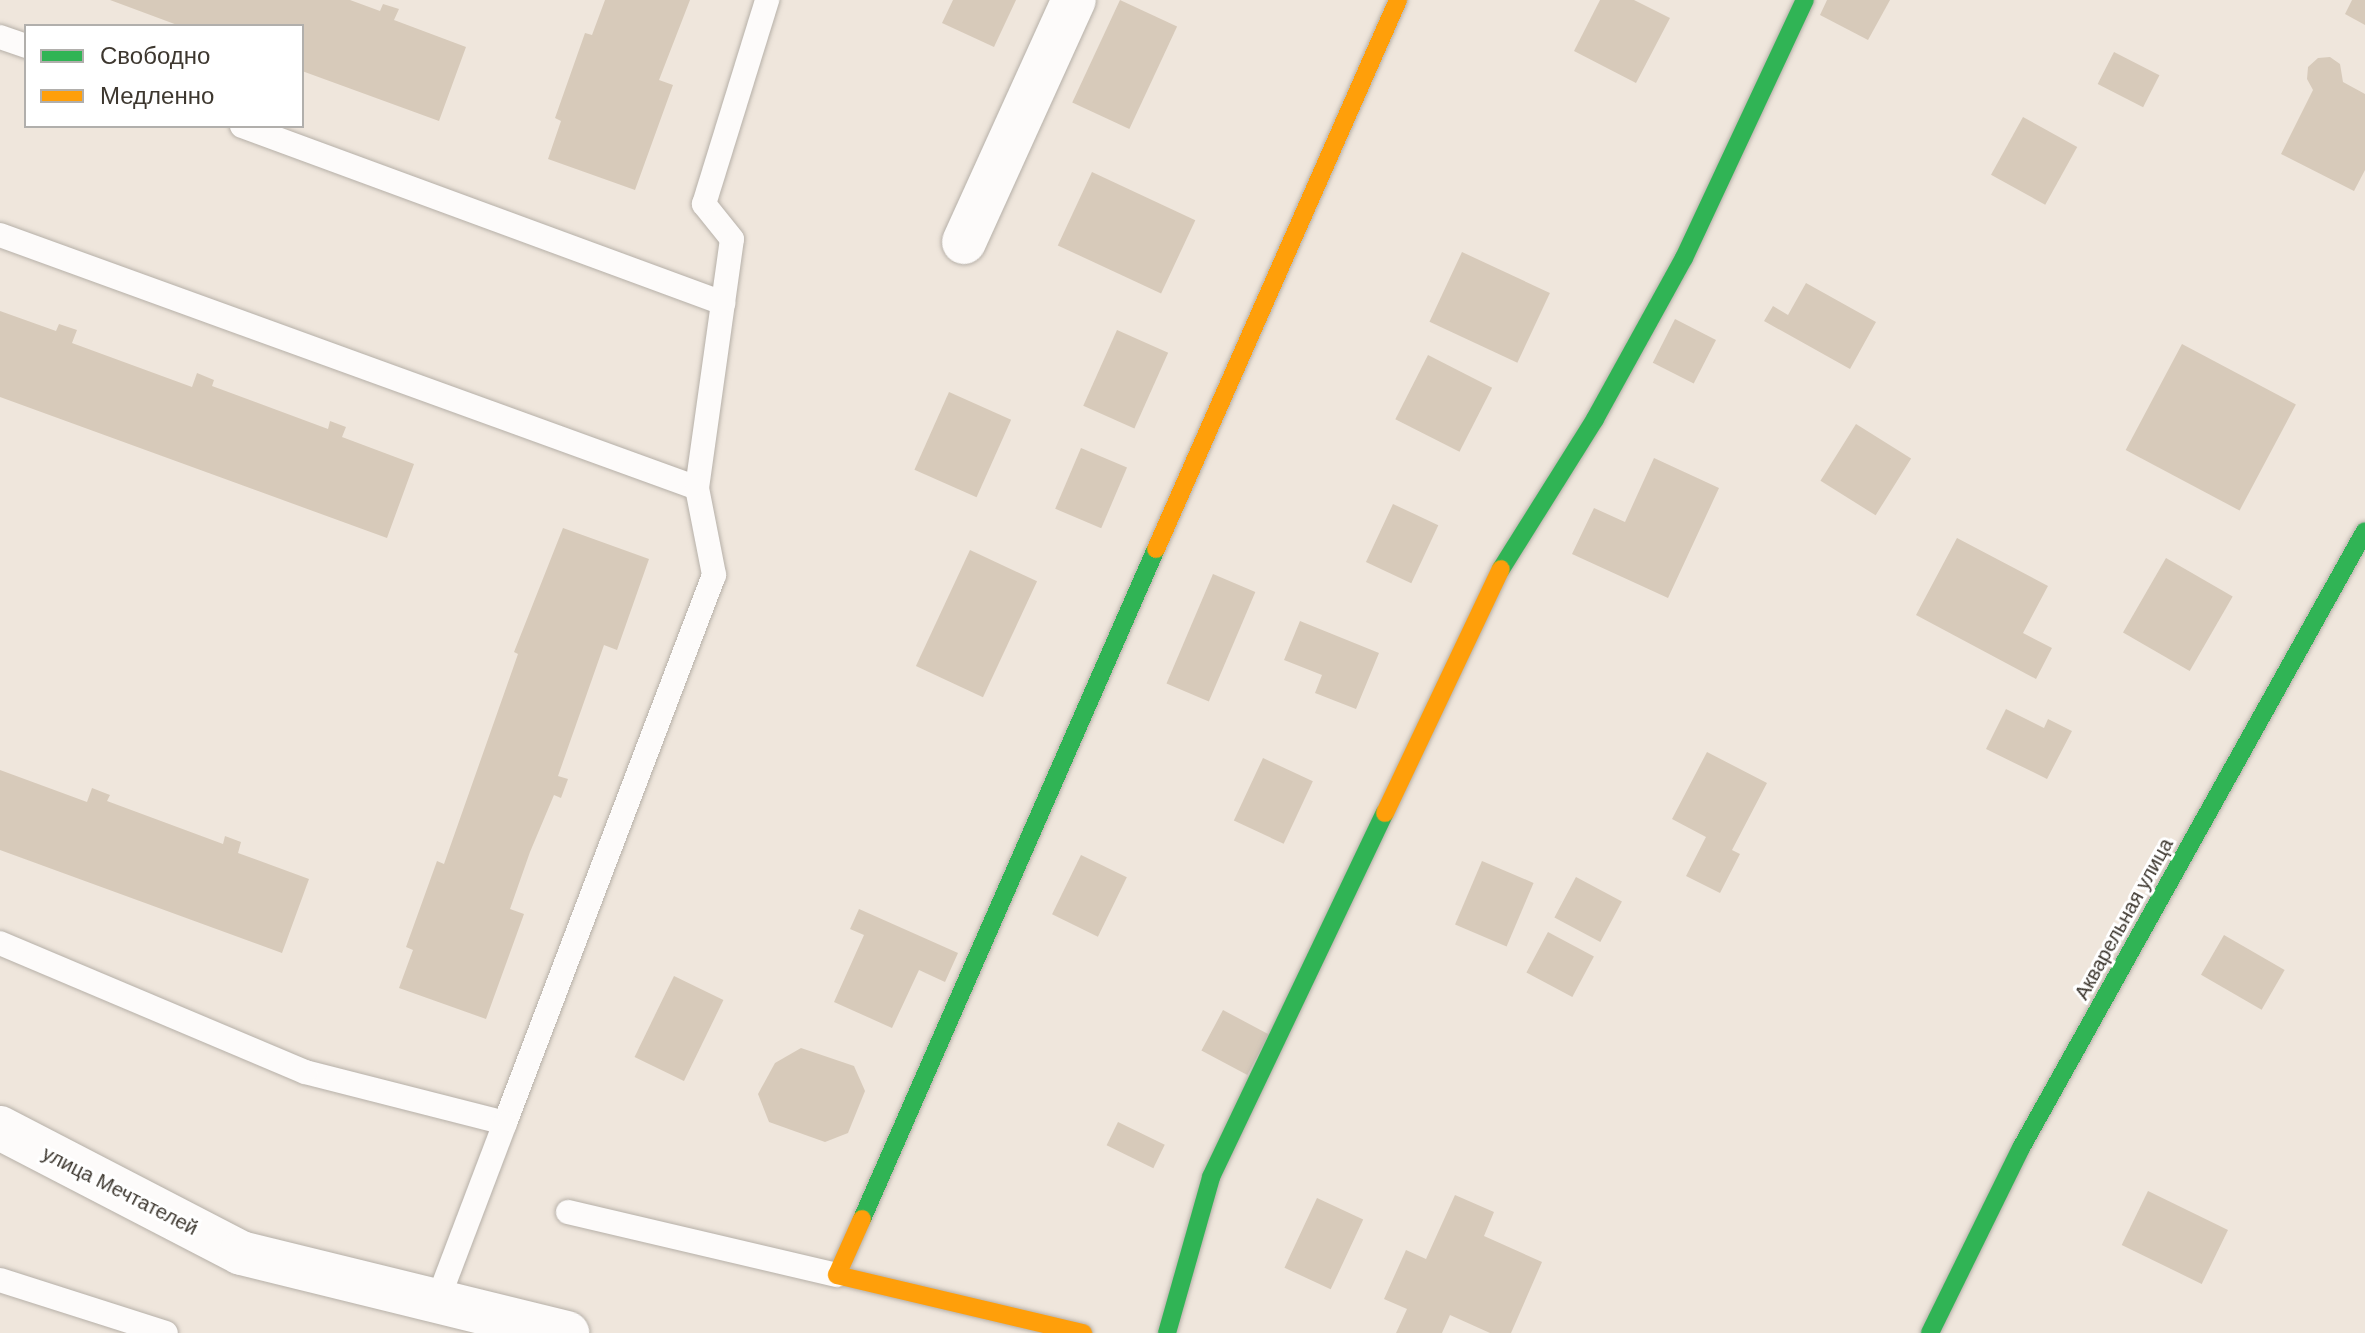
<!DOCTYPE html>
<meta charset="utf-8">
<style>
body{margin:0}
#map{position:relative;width:2365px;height:1333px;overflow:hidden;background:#efe6dc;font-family:Arial,sans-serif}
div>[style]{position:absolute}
.building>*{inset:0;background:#d7caba;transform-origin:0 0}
.roads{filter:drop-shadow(0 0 2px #b6b0a8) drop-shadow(0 0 2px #b6b0a8)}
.lane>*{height:24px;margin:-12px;padding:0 12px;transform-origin:12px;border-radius:12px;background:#fdfbfa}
.street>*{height:44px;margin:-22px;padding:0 22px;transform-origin:22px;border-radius:22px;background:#fdfbfa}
.fast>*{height:18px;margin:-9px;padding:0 9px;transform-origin:9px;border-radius:9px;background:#30b455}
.slow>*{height:18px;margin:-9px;padding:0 9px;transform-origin:9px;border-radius:9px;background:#ff9f0a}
span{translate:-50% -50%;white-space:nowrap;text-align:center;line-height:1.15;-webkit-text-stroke:6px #fff;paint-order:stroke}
.street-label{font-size:20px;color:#3d372f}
.legend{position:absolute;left:24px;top:24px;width:280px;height:104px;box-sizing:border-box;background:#fff;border:2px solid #b1afac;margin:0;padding:10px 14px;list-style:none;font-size:24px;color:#3d372f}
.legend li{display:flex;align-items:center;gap:16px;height:40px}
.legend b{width:40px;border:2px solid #b1afac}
</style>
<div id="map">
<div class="building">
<i style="clip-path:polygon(110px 0,350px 0,380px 11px,383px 4px,399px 9px,394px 20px,466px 47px,439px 121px,302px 71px,302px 26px,180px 26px)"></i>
<i style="clip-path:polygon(605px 0,690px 0,659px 80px,673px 85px,635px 190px,548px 159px,561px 121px,555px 118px,585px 33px,592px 35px)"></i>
<i style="clip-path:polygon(953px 0,1016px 0,994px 47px,942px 23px)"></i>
<i style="left:1120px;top:0;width:63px;height:113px;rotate:25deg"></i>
<i style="clip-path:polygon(1600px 0,1634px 0,1670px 18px,1636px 83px,1574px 51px)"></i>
<i style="clip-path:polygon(1827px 0,1890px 0,1868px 40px,1820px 15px)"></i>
<i style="clip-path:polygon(2352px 0,2365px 0,2365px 25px,2345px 14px)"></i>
<i style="left:2114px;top:52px;width:51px;height:36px;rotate:27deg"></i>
<i style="clip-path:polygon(2330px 57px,2340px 64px,2343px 82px,2365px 94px,2365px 170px,2354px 191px,2281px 154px,2313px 90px,2307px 79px,2308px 67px,2318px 58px)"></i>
<i style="left:2023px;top:117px;width:62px;height:66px;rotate:29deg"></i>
<i style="left:1092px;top:172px;width:114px;height:81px;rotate:25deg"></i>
<i style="left:1462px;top:252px;width:97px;height:77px;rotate:25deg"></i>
<i style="clip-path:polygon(1806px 283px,1876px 322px,1850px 369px,1764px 321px,1773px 306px,1788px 315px)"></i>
<i style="clip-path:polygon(0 311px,56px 331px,59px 324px,77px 330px,72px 343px,192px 387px,197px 373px,214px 380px,212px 386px,328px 429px,330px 421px,346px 427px,342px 437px,414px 464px,387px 538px,0 397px)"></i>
<i style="left:1675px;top:319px;width:46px;height:49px;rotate:27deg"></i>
<i style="left:1117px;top:330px;width:56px;height:83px;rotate:24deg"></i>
<i style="left:2182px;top:344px;width:129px;height:120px;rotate:28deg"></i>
<i style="left:1428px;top:355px;width:72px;height:72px;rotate:27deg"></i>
<i style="left:949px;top:392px;width:68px;height:85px;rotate:24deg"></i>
<i style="left:1856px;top:424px;width:65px;height:67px;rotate:32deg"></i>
<i style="left:1081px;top:448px;width:50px;height:66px;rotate:23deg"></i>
<i style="clip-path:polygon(1654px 458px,1719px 488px,1668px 598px,1572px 554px,1594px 508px,1625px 522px)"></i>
<i style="left:1393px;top:504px;width:50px;height:64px;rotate:25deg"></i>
<i style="clip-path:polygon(563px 528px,649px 559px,617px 650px,604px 645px,558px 776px,568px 779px,561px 798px,554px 795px,530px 852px,510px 909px,524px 914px,486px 1019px,399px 988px,413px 950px,406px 947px,437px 861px,444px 864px,518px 654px,514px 652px)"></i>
<i style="clip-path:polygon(1957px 538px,2048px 586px,2023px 633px,2052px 648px,2036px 679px,1916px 615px)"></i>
<i style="left:970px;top:550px;width:74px;height:128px;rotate:25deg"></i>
<i style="left:2166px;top:558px;width:77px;height:86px;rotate:30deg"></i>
<i style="left:1213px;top:574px;width:46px;height:119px;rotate:23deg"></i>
<i style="clip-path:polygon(1300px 621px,1379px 653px,1356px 709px,1315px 693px,1322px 675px,1284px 660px)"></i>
<i style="clip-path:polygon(2006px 709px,2044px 728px,2048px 719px,2072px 731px,2047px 779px,1986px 749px)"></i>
<i style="clip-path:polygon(1707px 752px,1767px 783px,1732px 850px,1740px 854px,1720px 893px,1686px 876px,1706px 837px,1672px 819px)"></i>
<i style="left:1263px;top:758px;width:55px;height:69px;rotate:25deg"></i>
<i style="clip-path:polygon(0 770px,87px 802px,92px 788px,110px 795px,107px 801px,223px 844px,225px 836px,241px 842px,238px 853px,309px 879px,282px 953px,0 850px)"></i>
<i style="left:1081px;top:855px;width:51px;height:66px;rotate:26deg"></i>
<i style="left:1482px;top:861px;width:56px;height:69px;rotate:23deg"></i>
<i style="left:1576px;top:877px;width:52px;height:46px;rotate:28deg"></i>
<i style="clip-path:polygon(859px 909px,958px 953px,945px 982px,919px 970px,892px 1028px,834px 1002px,864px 935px,850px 929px)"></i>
<i style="left:1548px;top:932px;width:52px;height:46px;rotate:28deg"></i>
<i style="left:2224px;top:935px;width:70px;height:46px;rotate:30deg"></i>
<i style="left:674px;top:976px;width:55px;height:90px;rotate:26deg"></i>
<i style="left:1223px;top:1010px;width:52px;height:46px;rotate:28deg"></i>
<i style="clip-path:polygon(801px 1048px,854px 1066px,865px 1091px,848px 1133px,825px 1142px,769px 1122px,758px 1094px,775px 1063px)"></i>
<i style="left:1118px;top:1122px;width:52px;height:26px;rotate:26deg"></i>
<i style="left:2148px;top:1191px;width:89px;height:60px;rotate:26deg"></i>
<i style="clip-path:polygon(1455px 1195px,1494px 1212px,1484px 1236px,1542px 1262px,1511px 1333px,1490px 1333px,1450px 1315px,1442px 1333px,1396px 1333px,1407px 1309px,1384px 1299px,1406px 1250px,1426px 1259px)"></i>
<i style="left:1317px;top:1198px;width:51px;height:77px;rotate:25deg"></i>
</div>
<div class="roads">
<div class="lane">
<i style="left:0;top:37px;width:28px;rotate:19deg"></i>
<i style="left:242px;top:126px;width:513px;rotate:20.2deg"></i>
<i style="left:0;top:235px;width:741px;rotate:19.95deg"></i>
<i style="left:697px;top:488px;width:89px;rotate:78.9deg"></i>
<i style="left:714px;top:575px;width:587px;rotate:110.88deg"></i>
<i style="left:505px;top:1123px;width:206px;rotate:-165.7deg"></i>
<i style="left:305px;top:1072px;width:331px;rotate:-157.1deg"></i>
<i style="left:697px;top:488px;width:251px;rotate:-82deg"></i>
<i style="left:732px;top:239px;width:45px;rotate:-128.7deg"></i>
<i style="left:704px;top:204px;width:214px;rotate:-72.8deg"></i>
<i style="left:568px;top:1212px;width:276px;rotate:13.2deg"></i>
<i style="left:0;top:1280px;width:174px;rotate:17.7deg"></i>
<i style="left:437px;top:1302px;width:191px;rotate:-69.2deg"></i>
</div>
<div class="street">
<i style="left:964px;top:242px;width:266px;rotate:-65.6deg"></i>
<i style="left:0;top:1128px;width:271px;rotate:27.4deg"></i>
<i style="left:241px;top:1253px;width:336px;rotate:13.8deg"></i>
</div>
<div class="fast">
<i style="left:1501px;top:569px;width:177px;rotate:-57.9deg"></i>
<i style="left:1595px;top:419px;width:184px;rotate:-61.1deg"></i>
<i style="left:1684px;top:258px;width:285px;rotate:-64.9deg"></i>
<i style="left:862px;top:1219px;width:732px;rotate:-66.31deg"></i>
<i style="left:1167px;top:1333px;width:162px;rotate:-74.2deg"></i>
<i style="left:1211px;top:1177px;width:403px;rotate:-64.5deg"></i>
<i style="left:1930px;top:1333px;width:206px;rotate:-63.8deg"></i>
<i style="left:2021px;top:1148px;width:706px;rotate:-60.86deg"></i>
</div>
<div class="slow">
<i style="left:1156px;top:549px;width:600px;rotate:-66.21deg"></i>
<i style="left:1385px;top:813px;width:270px;rotate:-64.6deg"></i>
<i style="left:862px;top:1219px;width:61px;rotate:114.1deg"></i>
<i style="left:837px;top:1275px;width:253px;rotate:13.3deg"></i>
</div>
</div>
<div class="street-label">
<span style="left:2124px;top:919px;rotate:-61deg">Акварельная улица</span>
<span style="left:120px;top:1191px;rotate:27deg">улица Мечтателей</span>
</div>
<ul class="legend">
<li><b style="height:10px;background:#30b455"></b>Свободно</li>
<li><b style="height:10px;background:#ff9f0a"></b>Медленно</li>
</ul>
</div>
